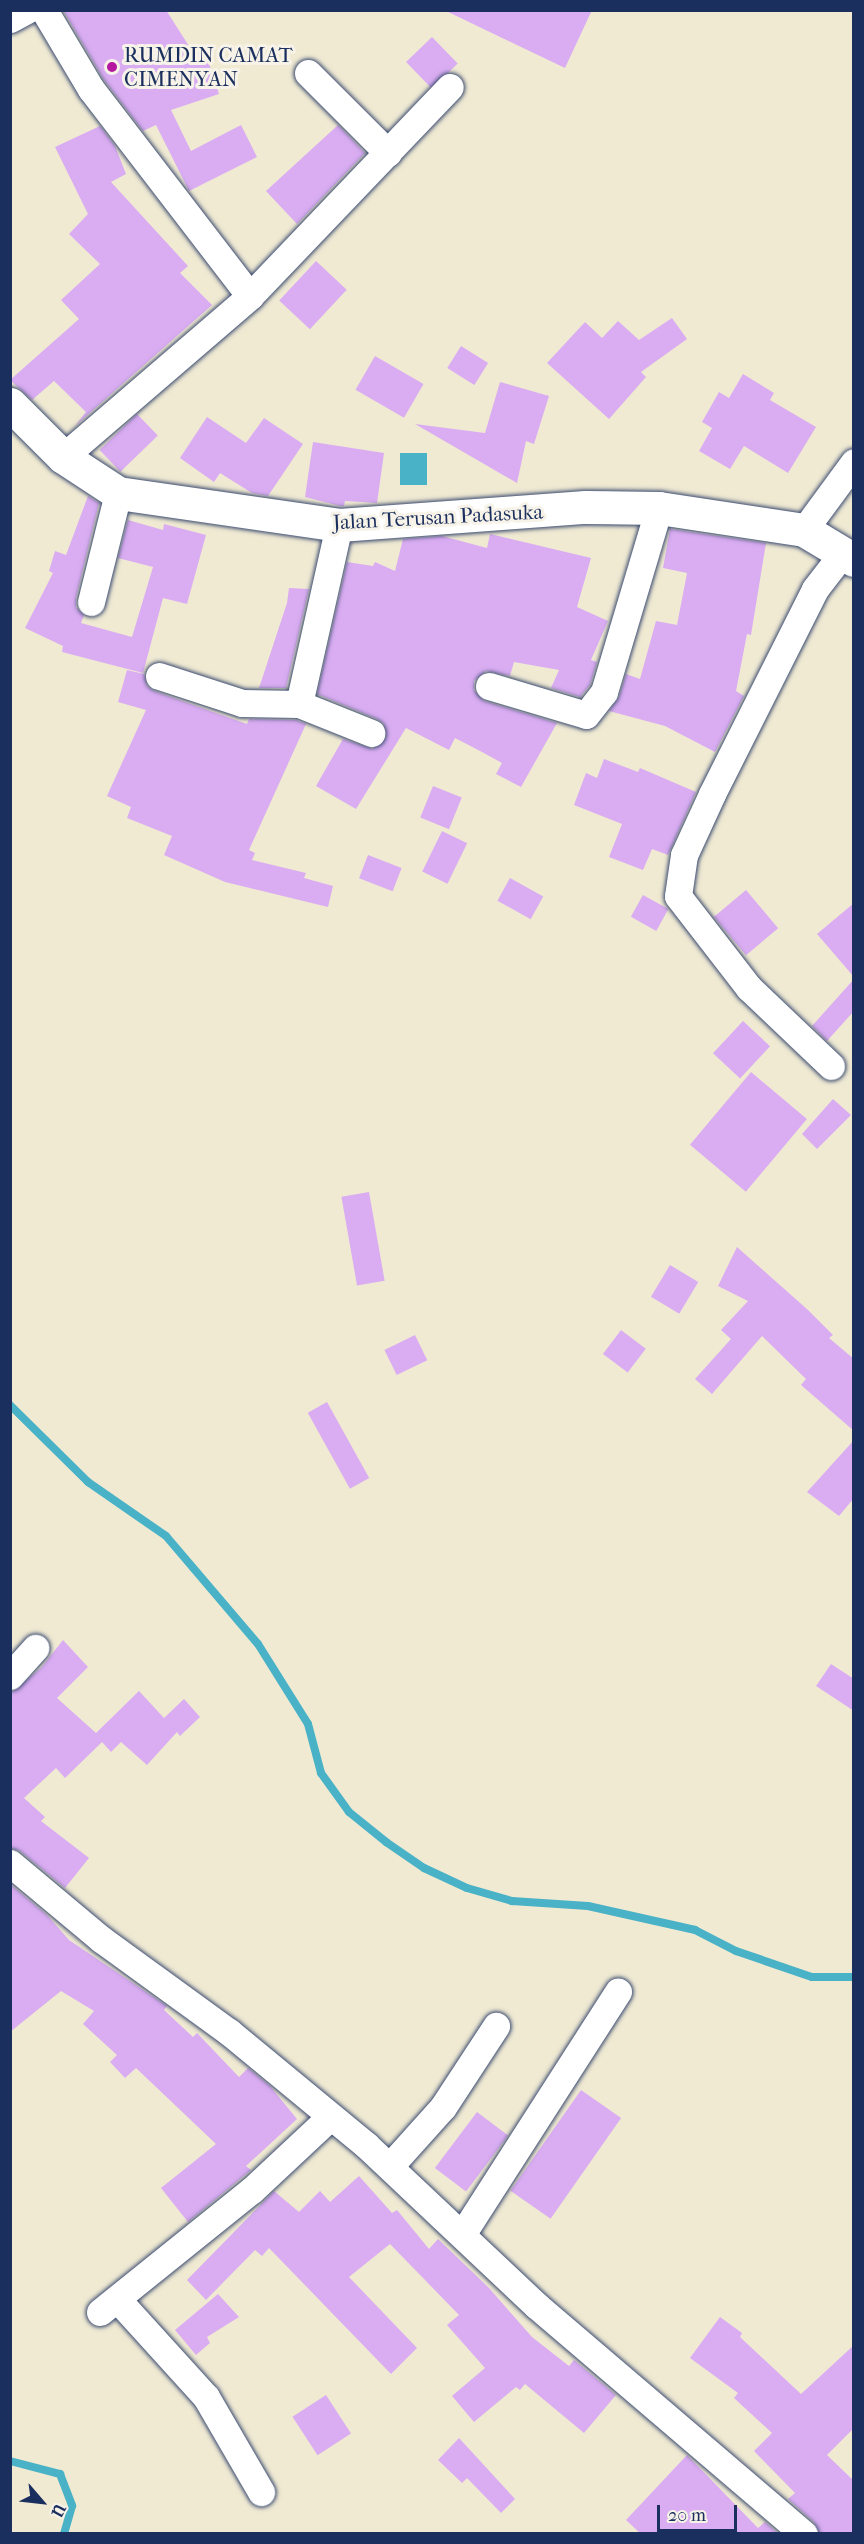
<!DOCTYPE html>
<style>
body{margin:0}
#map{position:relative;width:864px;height:2544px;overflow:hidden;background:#f0ead3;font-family:"IM FELL French Canon",serif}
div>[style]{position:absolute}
.water>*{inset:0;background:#49b2c7;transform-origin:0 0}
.stream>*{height:8px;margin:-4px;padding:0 4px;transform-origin:4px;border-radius:4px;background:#49b2c7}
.building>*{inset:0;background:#daadf2;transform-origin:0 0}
.roads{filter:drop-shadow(0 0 2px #3b4b70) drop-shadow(0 0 2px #3b4b70)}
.minor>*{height:27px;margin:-13.5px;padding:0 13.5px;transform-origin:13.5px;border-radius:13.5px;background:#fff}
.tertiary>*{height:33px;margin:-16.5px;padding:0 16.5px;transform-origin:16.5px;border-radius:16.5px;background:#fff}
.dots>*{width:16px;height:16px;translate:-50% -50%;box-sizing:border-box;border:3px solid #f7f3e8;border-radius:50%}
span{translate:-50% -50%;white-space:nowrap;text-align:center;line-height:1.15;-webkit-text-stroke:6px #f7f3e8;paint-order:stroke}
.poi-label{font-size:21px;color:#1b2f5e}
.left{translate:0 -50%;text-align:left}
.street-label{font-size:21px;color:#1b2f5e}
.frame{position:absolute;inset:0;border:12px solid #1b2f5e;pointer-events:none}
.north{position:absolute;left:12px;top:2472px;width:60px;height:60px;-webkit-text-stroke:4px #f7f3e8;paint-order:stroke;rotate:118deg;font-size:16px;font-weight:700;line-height:24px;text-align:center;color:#1b2f5e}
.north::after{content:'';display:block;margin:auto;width:21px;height:27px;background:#1b2f5e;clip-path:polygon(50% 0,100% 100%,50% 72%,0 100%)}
.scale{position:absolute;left:657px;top:2505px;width:80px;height:27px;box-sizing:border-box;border:3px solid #1b2f5e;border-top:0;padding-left:8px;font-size:18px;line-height:21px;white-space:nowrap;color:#1b2f5e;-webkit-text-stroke:4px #f7f3e8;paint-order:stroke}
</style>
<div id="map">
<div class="water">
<i style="left:400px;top:453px;width:27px;height:32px"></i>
</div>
<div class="stream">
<i style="left:10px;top:1405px;width:110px;rotate:44.6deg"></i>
<i style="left:88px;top:1482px;width:95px;rotate:34.7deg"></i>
<i style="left:166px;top:1536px;width:142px;rotate:49.6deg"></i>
<i style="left:258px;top:1644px;width:94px;rotate:58deg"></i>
<i style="left:308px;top:1724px;width:51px;rotate:75.1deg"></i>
<i style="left:321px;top:1773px;width:48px;rotate:54.3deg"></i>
<i style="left:349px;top:1812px;width:48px;rotate:39deg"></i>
<i style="left:386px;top:1842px;width:46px;rotate:34.4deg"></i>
<i style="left:424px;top:1868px;width:47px;rotate:24.9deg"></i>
<i style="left:467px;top:1888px;width:47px;rotate:16.1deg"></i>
<i style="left:512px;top:1901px;width:76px;rotate:3.8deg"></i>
<i style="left:588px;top:1906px;width:110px;rotate:12.6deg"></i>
<i style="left:695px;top:1930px;width:46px;rotate:27.1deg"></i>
<i style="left:736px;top:1951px;width:80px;rotate:18.9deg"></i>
<i style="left:812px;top:1977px;width:42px"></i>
<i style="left:10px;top:2461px;width:52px;rotate:14.6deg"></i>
<i style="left:60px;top:2474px;width:34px;rotate:69deg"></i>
<i style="left:72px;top:2506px;width:29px;rotate:106deg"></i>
</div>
<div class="building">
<i style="clip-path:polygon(63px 10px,166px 10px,194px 54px,205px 51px,219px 94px,171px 110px,191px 151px,241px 125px,257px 157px,189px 191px,156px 125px,143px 131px,104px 80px)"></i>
<i style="clip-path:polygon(444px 10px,592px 10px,565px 68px)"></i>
<i style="left:432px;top:37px;width:37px;height:36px;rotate:46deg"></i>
<i style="clip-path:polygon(338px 125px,365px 153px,297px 224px,266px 191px)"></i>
<i style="clip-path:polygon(100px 126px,115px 146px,126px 174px,111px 182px,188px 266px,180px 273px,212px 305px,75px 426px,86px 412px,54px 381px,32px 400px,10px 380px,79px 319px,61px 300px,100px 264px,69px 234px,88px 214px,55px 147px)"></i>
<i style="left:316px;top:261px;width:42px;height:54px;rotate:43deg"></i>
<i style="clip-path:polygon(672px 318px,687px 339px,641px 372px,646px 377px,609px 419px,547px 363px,585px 322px,602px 338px,618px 321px,639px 340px)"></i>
<i style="left:461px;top:346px;width:32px;height:26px;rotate:32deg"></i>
<i style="left:375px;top:356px;width:56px;height:39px;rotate:30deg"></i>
<i style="clip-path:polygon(743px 374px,774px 393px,770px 400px,816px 427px,788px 473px,744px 446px,730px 469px,699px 451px,712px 428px,702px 422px,719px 392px,729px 398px)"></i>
<i style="clip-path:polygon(500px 382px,549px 396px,534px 444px,526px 441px,517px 483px,415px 424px,485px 433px)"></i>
<i style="left:137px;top:414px;width:30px;height:52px;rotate:46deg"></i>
<i style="clip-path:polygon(207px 417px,246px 443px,264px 418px,303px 444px,268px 496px,252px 493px,220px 473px,214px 482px,180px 458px)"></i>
<i style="clip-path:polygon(313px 442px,384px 453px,377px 503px,345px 501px,344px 506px,340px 506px,305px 497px)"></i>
<i style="clip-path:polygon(88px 496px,99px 503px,76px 598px,76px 607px,84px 615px,81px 623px,132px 637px,153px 567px,118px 558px,128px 520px,163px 530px,164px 524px,206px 535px,187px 604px,163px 598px,143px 673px,62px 652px,63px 646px,25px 628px,53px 573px,49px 571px,55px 551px,66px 555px)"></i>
<i style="clip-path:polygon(670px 529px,766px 543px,751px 635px,747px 634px,736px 691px,744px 696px,715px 752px,665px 726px,609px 711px,619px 697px,626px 674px,640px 679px,656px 621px,677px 625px,687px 573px,663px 568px)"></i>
<i style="clip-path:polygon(490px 534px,591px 558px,577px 607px,608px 621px,591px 660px,597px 662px,590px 685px,580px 697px,551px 688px,559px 670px,514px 662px,510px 676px,486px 671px,474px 681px,474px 690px,484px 701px,557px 723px,521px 787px,496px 774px,502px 763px,482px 752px,455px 738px,449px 750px,406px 728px,356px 809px,316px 786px,343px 739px,373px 749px,386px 738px,384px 724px,377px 719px,317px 694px,347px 562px,373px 566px,375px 562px,395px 571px,403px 539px,442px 536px,487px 548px)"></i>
<i style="clip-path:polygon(289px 588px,309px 589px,286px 688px,259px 688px,287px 603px)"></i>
<i style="clip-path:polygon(127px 670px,144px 674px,147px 686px,154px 691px,247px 724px,249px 719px,296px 720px,306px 724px,249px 850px,255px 853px,252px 860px,306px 873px,304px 878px,333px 886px,328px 907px,225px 882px,164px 855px,172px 836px,127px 818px,131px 807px,107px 796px,146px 710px,118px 702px)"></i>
<i style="clip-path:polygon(604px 759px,638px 772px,640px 768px,696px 792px,668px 855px,652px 849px,643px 870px,609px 857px,622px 824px,574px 805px,586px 773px,597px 778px)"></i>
<i style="left:433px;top:786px;width:31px;height:34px;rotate:22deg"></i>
<i style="left:442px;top:831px;width:28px;height:45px;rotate:26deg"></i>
<i style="left:368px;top:855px;width:36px;height:25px;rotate:21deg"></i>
<i style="left:510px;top:878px;width:38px;height:26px;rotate:29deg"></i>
<i style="left:746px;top:890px;width:50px;height:42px;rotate:50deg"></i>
<i style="left:643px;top:895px;width:29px;height:25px;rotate:29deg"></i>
<i style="clip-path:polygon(854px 903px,854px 977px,817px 934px)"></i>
<i style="clip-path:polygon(854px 979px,854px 1011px,827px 1041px,812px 1026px)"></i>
<i style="left:743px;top:1021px;width:37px;height:44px;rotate:43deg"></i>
<i style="left:751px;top:1072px;width:73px;height:95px;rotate:40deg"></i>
<i style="clip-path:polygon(833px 1099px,851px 1115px,817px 1149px,802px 1134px)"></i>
<i style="left:369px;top:1192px;width:90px;height:28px;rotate:80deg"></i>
<i style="clip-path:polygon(737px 1247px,808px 1310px,833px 1335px,829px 1338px,854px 1359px,854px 1431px,801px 1385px,806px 1379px,762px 1336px,712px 1394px,695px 1379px,731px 1339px,721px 1330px,748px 1301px,718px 1286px)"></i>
<i style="left:670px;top:1265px;width:33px;height:37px;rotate:31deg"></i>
<i style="left:621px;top:1330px;width:31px;height:30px;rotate:37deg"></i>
<i style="left:415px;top:1335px;width:28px;height:34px;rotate:64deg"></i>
<i style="left:327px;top:1402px;width:87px;height:22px;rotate:61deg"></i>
<i style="clip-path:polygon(854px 1440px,854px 1498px,839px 1516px,807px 1492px)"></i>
<i style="clip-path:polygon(63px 1640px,88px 1667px,57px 1698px,96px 1733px,139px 1691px,164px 1718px,184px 1699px,200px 1717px,180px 1736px,177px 1732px,147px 1765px,121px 1742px,111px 1752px,102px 1742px,65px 1778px,56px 1768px,24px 1798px,45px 1817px,41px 1821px,89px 1858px,65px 1888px,20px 1851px,10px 1848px,10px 1694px,41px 1668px)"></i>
<i style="clip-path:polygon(831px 1664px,854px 1679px,854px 1711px,816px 1686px)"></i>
<i style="clip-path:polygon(10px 1884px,47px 1915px,69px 1940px,167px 2006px,164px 2010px,193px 2037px,197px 2033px,239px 2077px,248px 2068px,270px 2086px,297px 2119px,246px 2166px,251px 2170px,188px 2222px,161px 2188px,216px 2144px,136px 2068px,125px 2078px,110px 2062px,117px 2055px,83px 2024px,94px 2011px,61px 1991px,10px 2032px)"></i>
<i style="left:581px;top:2090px;width:49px;height:123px;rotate:35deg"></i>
<i style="left:477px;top:2112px;width:39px;height:70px;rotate:37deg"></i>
<i style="clip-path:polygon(359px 2176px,392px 2213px,397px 2210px,429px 2249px,438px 2239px,489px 2288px,532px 2337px,569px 2366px,574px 2360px,616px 2395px,584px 2433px,525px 2384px,520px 2390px,516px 2387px,474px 2422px,452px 2396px,485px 2368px,447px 2325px,459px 2315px,390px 2244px,349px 2277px,417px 2348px,391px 2374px,269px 2248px,262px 2256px,255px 2250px,206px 2300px,187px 2280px,274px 2191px,299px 2212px,320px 2191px,330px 2202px)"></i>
<i style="clip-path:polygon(218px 2294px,239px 2317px,207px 2337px,210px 2343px,196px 2355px,175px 2330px)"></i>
<i style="clip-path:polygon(720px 2317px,742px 2333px,740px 2337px,801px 2394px,854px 2345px,854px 2428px,827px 2455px,854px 2481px,854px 2534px,819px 2534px,814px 2522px,788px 2499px,795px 2493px,754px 2451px,772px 2433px,734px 2398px,738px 2393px,690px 2358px)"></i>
<i style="left:326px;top:2395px;width:46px;height:40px;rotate:57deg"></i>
<i style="clip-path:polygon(459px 2438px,515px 2499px,501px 2513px,467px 2478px,462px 2483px,438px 2460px)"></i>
<i style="clip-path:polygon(687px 2455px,758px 2528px,765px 2522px,779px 2534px,641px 2534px,626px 2520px)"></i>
</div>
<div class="roads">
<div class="minor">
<i style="left:44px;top:10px;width:92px;rotate:59.3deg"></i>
<i style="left:91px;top:89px;width:261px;rotate:52.5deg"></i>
<i style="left:10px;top:19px;width:19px;rotate:-28deg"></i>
<i style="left:308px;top:73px;width:113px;rotate:45deg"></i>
<i style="left:63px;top:457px;width:247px;rotate:-40.7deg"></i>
<i style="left:250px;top:296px;width:289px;rotate:-46.3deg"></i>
<i style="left:804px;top:530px;width:84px;rotate:-53.7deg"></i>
<i style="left:91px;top:602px;width:112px;rotate:-76.1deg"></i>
<i style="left:159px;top:676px;width:87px;rotate:18deg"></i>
<i style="left:242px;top:703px;width:57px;rotate:1deg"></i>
<i style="left:299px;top:704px;width:183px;rotate:-77.4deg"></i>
<i style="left:489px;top:686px;width:101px;rotate:16.6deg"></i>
<i style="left:586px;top:715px;width:29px;rotate:-52deg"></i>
<i style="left:604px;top:692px;width:192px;rotate:-73.4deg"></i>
<i style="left:299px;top:704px;width:78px;rotate:21.9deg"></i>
<i style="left:831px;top:1066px;width:113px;rotate:-136.4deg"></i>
<i style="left:749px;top:988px;width:116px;rotate:-127.7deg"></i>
<i style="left:678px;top:896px;width:41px;rotate:-81.7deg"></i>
<i style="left:684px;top:855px;width:67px;rotate:-65.3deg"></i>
<i style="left:712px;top:794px;width:229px;rotate:-63.3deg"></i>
<i style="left:815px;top:589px;width:44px;rotate:-52.4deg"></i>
<i style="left:10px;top:1676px;width:38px;rotate:-48deg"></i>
<i style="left:10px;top:1863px;width:119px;rotate:39.9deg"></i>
<i style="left:101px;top:1939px;width:158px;rotate:36deg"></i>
<i style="left:229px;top:2032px;width:178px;rotate:39.5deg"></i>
<i style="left:366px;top:2145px;width:235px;rotate:43.3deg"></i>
<i style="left:537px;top:2306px;width:351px;rotate:40.5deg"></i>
<i style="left:390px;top:2166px;width:79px;rotate:-48.1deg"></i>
<i style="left:443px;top:2107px;width:97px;rotate:-56.8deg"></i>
<i style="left:463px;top:2233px;width:287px;rotate:-57.3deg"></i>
<i style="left:118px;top:2300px;width:131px;rotate:47.8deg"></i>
<i style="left:206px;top:2397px;width:110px;rotate:59.9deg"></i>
<i style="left:100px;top:2312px;width:195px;rotate:-38.8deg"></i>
<i style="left:252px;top:2190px;width:107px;rotate:-43.1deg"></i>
</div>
<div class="tertiary">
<i style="left:10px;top:404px;width:75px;rotate:45deg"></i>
<i style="left:63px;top:457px;width:66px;rotate:33.2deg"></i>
<i style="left:118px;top:493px;width:223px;rotate:8.2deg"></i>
<i style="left:339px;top:525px;width:247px;rotate:-4.2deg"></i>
<i style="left:585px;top:507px;width:74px;rotate:0.8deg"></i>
<i style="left:659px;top:508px;width:147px;rotate:8.6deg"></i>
<i style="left:804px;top:530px;width:58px;rotate:31deg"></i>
</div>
</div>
<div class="dots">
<i style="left:112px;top:67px;background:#b5179e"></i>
</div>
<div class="poi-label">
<span class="left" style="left:124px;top:67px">RUMDIN CAMAT<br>CIMENYAN</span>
</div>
<div class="street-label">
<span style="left:438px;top:517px;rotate:-3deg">Jalan Terusan Padasuka</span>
</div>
<div class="frame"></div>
<div class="north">U</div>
<div class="scale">20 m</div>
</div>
